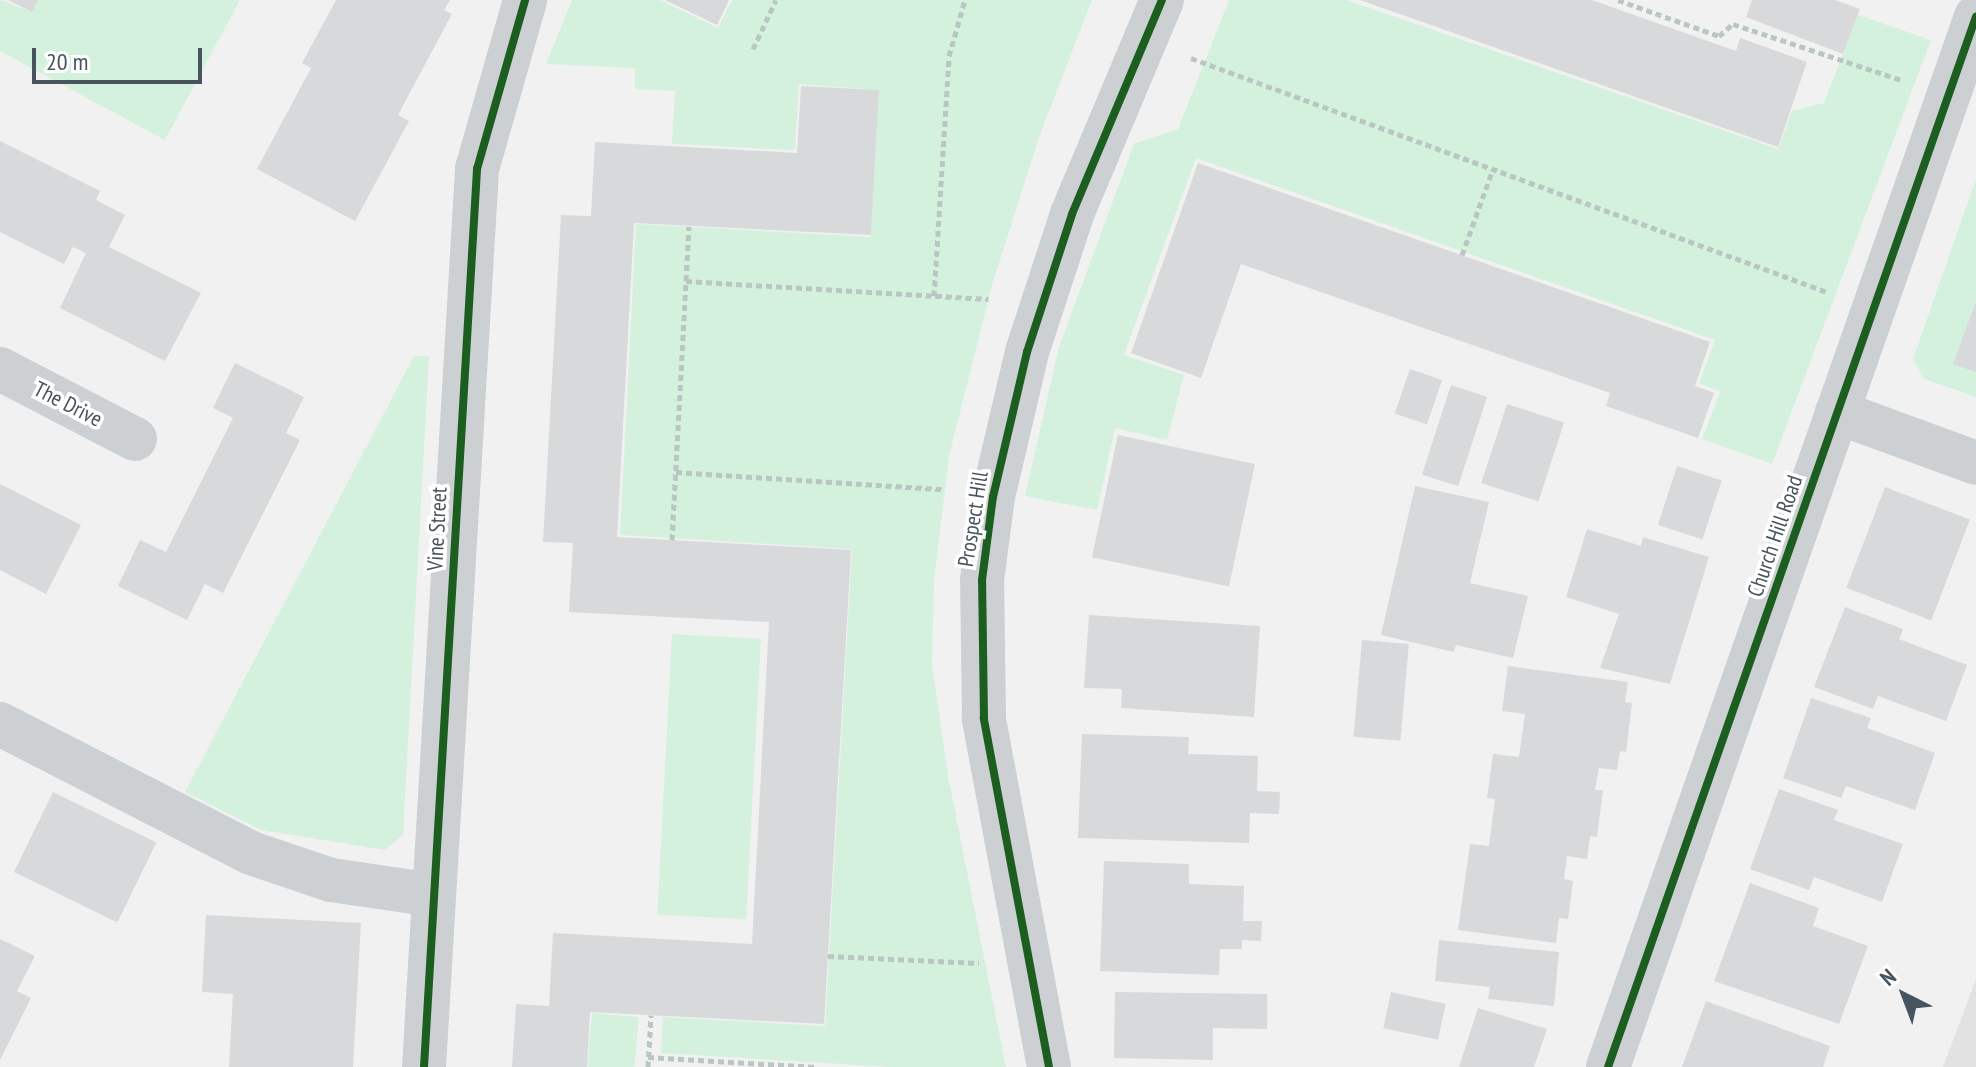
<!DOCTYPE html>
<style>
body{margin:0}
#map{position:relative;width:1976px;height:1067px;overflow:hidden;background:#f1f1f1;font-family:"PT Sans Narrow",sans-serif}
div>[style]{position:absolute}
.education>*{inset:0;background:#e3e2e3}
.green>*{inset:0;background:#d4f1de;transform-origin:0 0}
.building>*{inset:0;background:#d8d9da;transform-origin:0 0}
.path>*{height:5px;margin-top:-2.5px;transform-origin:0;background:repeating-linear-gradient(90deg,#b9c6c1 0 6px,transparent 0 10px)}
.minor>*{height:44px;margin:-22px;padding:0 22px;transform-origin:22px;border-radius:22px;background:#ccd0d2}
.cycleway>*{height:8px;margin:-4px;padding:0 4px;transform-origin:4px;border-radius:4px;background:#1b5e20}
span{translate:-50% -50%;white-space:nowrap;text-align:center;line-height:1.15;-webkit-text-stroke:7px #fff;paint-order:stroke}
.street-label{font-size:22px;color:#47545e}
.north{position:absolute;left:1864px;top:955px;width:80px;height:80px;-webkit-text-stroke:6px #fff;paint-order:stroke;rotate:318deg;font-size:22px;font-weight:700;line-height:32px;text-align:center;color:#47545e}
.north::after{content:'';display:block;margin:auto;width:28px;height:36px;background:#47545e;clip-path:polygon(50% 0,100% 100%,50% 72%,0 100%)}
.scale{position:absolute;left:32px;top:48px;width:170px;height:36px;box-sizing:border-box;border:4px solid #47545e;border-top:0;padding-left:10px;font-size:24px;line-height:28px;white-space:nowrap;color:#47545e;-webkit-text-stroke:6px #fff;paint-order:stroke}
</style>
<div id="map">
<div class="education">
<i style="clip-path:polygon(1976px 979px,1976px 1067px,1943px 1067px)"></i>
</div>
<div class="green">
<i style="clip-path:polygon(0 0,32px 12px,38px 0,240px 0,165px 140px,0 51px)"></i>
<i style="clip-path:polygon(572px 0,660px 0,718px 28px,732px 0,1092px 0,1039px 137px,992px 285px,949px 456px,934px 582px,932px 664px,948px 776px,1006px 1067px,891px 1067px,661px 1053px,663px 1017px,825px 1026px,852px 549px,620px 535px,636px 224px,871px 237px,879px 90px,799px 84px,795px 150px,672px 144px,675px 91px,635px 89px,635px 68px,546px 64px)"></i>
<i style="clip-path:polygon(1229px 0,1346px 0,1778px 149px,1792px 111px,1824px 103px,1858px 15px,1931px 40px,1772px 464px,1702px 439px,1720px 392px,1699px 383px,1715px 340px,1196px 158px,1124px 355px,1184px 375px,1167px 440px,1115px 428px,1097px 510px,1025px 496px,1059px 347px,1134px 144px,1178px 129px)"></i>
<i style="clip-path:polygon(1976px 179px,1976px 300px,1954px 363px,1976px 372px,1976px 397px,1924px 379px,1913px 359px)"></i>
<i style="clip-path:polygon(414px 356px,429px 356px,403px 835px,385px 850px,261px 830px,185px 792px)"></i>
<i style="left:672px;top:634px;width:89px;height:281px;rotate:3deg"></i>
<i style="left:592px;top:1013px;width:47px;height:54px;rotate:5deg"></i>
</div>
<div class="building">
<i style="clip-path:polygon(8px 0,38px 0,32px 12px)"></i>
<i style="clip-path:polygon(336px 0,450px 0,444px 10px,452px 14px,398px 115px,409px 121px,355px 221px,257px 169px,311px 68px,302px 63px)"></i>
<i style="clip-path:polygon(665px 0,729px 0,717px 25px)"></i>
<i style="clip-path:polygon(1360px 0,1592px 0,1736px 51px,1740px 38px,1807px 62px,1778px 147px)"></i>
<i style="clip-path:polygon(1752px 0,1835px 0,1860px 9px,1843px 54px,1746px 17px)"></i>
<i style="clip-path:polygon(801px 86px,879px 90px,871px 235px,634px 223px,617px 537px,851px 550px,824px 1024px,590px 1012px,587px 1067px,512px 1067px,516px 1004px,549px 1006px,553px 933px,752px 944px,769px 622px,569px 612px,573px 543px,543px 542px,561px 215px,591px 216px,595px 142px,797px 153px)"></i>
<i style="clip-path:polygon(0 141px,100px 191px,96px 200px,125px 215px,109px 247px,201px 293px,165px 361px,60px 308px,86px 253px,73px 247px,64px 264px,0 232px)"></i>
<i style="clip-path:polygon(1198px 163px,1710px 342px,1695px 386px,1714px 393px,1698px 438px,1606px 406px,1610px 393px,1241px 264px,1201px 378px,1131px 353px)"></i>
<i style="clip-path:polygon(1976px 301px,1976px 372px,1953px 364px)"></i>
<i style="clip-path:polygon(235px 363px,304px 397px,286px 433px,300px 440px,223px 593px,205px 584px,187px 620px,118px 586px,140px 540px,166px 552px,233px 418px,213px 408px)"></i>
<i style="left:1410px;top:369px;width:34px;height:47px;rotate:19deg"></i>
<i style="left:1451px;top:385px;width:38px;height:94px;rotate:18deg"></i>
<i style="left:1507px;top:404px;width:60px;height:83px;rotate:18deg"></i>
<i style="left:1118px;top:435px;width:140px;height:125px;rotate:12deg"></i>
<i style="left:1677px;top:466px;width:47px;height:62px;rotate:18deg"></i>
<i style="clip-path:polygon(0 484px,81px 525px,46px 594px,0 570px)"></i>
<i style="clip-path:polygon(1415px 486px,1489px 502px,1470px 583px,1528px 596px,1513px 658px,1456px 645px,1454px 652px,1381px 635px)"></i>
<i style="left:1885px;top:487px;width:91px;height:108px;rotate:21deg"></i>
<i style="clip-path:polygon(1587px 529px,1641px 546px,1643px 537px,1709px 557px,1670px 684px,1600px 668px,1619px 614px,1566px 597px)"></i>
<i style="clip-path:polygon(1845px 607px,1903px 629px,1899px 639px,1967px 665px,1946px 721px,1878px 696px,1873px 709px,1814px 687px)"></i>
<i style="clip-path:polygon(1089px 615px,1260px 626px,1254px 717px,1121px 708px,1122px 689px,1084px 688px)"></i>
<i style="left:1362px;top:640px;width:47px;height:97px;rotate:5deg"></i>
<i style="clip-path:polygon(1508px 666px,1628px 682px,1625px 702px,1632px 703px,1626px 752px,1620px 751px,1617px 770px,1599px 768px,1595px 790px,1603px 790px,1597px 837px,1590px 836px,1587px 859px,1567px 856px,1564px 879px,1573px 881px,1568px 919px,1559px 918px,1556px 943px,1458px 930px,1470px 844px,1489px 846px,1495px 799px,1487px 798px,1493px 754px,1519px 757px,1525px 714px,1502px 711px)"></i>
<i style="clip-path:polygon(1811px 698px,1871px 718px,1867px 728px,1935px 753px,1915px 810px,1846px 786px,1841px 798px,1783px 778px)"></i>
<i style="clip-path:polygon(1082px 734px,1189px 737px,1188px 754px,1258px 756px,1257px 791px,1280px 792px,1279px 814px,1250px 813px,1249px 843px,1078px 838px)"></i>
<i style="clip-path:polygon(1779px 789px,1838px 810px,1834px 820px,1903px 844px,1882px 902px,1814px 877px,1809px 890px,1750px 869px)"></i>
<i style="left:53px;top:792px;width:115px;height:89px;rotate:26deg"></i>
<i style="clip-path:polygon(1104px 861px,1189px 864px,1189px 884px,1244px 886px,1243px 921px,1262px 921px,1261px 941px,1242px 940px,1242px 949px,1220px 949px,1219px 975px,1100px 971px)"></i>
<i style="clip-path:polygon(1750px 883px,1819px 908px,1813px 926px,1868px 946px,1839px 1024px,1714px 981px)"></i>
<i style="clip-path:polygon(206px 915px,361px 923px,353px 1067px,229px 1067px,233px 994px,202px 992px)"></i>
<i style="clip-path:polygon(0 939px,35px 956px,17px 991px,31px 998px,0 1060px)"></i>
<i style="clip-path:polygon(1439px 940px,1559px 952px,1554px 1006px,1488px 999px,1490px 987px,1435px 981px)"></i>
<i style="clip-path:polygon(1115px 992px,1267px 994px,1267px 1029px,1213px 1028px,1213px 1060px,1114px 1058px)"></i>
<i style="left:1391px;top:992px;width:56px;height:37px;rotate:12deg"></i>
<i style="clip-path:polygon(1706px 1001px,1830px 1046px,1823px 1067px,1682px 1067px)"></i>
<i style="clip-path:polygon(1478px 1008px,1547px 1029px,1534px 1067px,1459px 1067px)"></i>
</div>
<div class="path">
<i style="left:1618px;top:0;width:107px;rotate:19.6deg"></i>
<i style="left:1719px;top:36px;width:18px;rotate:-41deg"></i>
<i style="left:1733px;top:24px;width:177px;rotate:18.4deg"></i>
<i style="left:753px;top:49px;width:54px;rotate:-64.9deg"></i>
<i style="left:1191px;top:58px;width:678px;rotate:20.2deg"></i>
<i style="left:1462px;top:255px;width:91px;rotate:-70.2deg"></i>
<i style="left:686px;top:281px;width:303px;rotate:3.4deg"></i>
<i style="left:934px;top:296px;width:240px;rotate:-86.4deg"></i>
<i style="left:949px;top:56px;width:58px;rotate:-74.1deg"></i>
<i style="left:676px;top:472px;width:267px;rotate:3.7deg"></i>
<i style="left:672px;top:540px;width:314px;rotate:-86.9deg"></i>
<i style="left:828px;top:956px;width:151px;rotate:2.7deg"></i>
<i style="left:648px;top:1057px;width:169px;rotate:3.4deg"></i>
<i style="left:648px;top:1067px;width:52px;rotate:-86.7deg"></i>
</div>
<div class="minor">
<i style="left:0;top:369px;width:152px;rotate:27.4deg"></i>
<i style="left:1837px;top:412px;width:148px;rotate:20.1deg"></i>
<i style="left:0;top:724px;width:282px;rotate:27.2deg"></i>
<i style="left:251px;top:853px;width:84px;rotate:18.6deg"></i>
<i style="left:331px;top:880px;width:104px;rotate:8.3deg"></i>
<i style="left:424px;top:1067px;width:900px;rotate:-86.62deg"></i>
<i style="left:477px;top:169px;width:176px;rotate:-74.1deg"></i>
<i style="left:1049px;top:1067px;width:355px;rotate:-100.6deg"></i>
<i style="left:984px;top:718px;width:138px;rotate:-90.8deg"></i>
<i style="left:982px;top:580px;width:84px;rotate:-82.5deg"></i>
<i style="left:993px;top:497px;width:149px;rotate:-76.8deg"></i>
<i style="left:1027px;top:352px;width:145px;rotate:-71.9deg"></i>
<i style="left:1072px;top:214px;width:232px;rotate:-67.2deg"></i>
<i style="left:1608px;top:1067px;width:1113px;rotate:-70.69deg"></i>
</div>
<div class="cycleway">
<i style="left:424px;top:1067px;width:900px;rotate:-86.62deg"></i>
<i style="left:477px;top:169px;width:176px;rotate:-74.1deg"></i>
<i style="left:1049px;top:1067px;width:355px;rotate:-100.6deg"></i>
<i style="left:984px;top:718px;width:138px;rotate:-90.8deg"></i>
<i style="left:982px;top:580px;width:84px;rotate:-82.5deg"></i>
<i style="left:993px;top:497px;width:149px;rotate:-76.8deg"></i>
<i style="left:1027px;top:352px;width:145px;rotate:-71.9deg"></i>
<i style="left:1072px;top:214px;width:232px;rotate:-67.2deg"></i>
<i style="left:1608px;top:1067px;width:1113px;rotate:-70.69deg"></i>
</div>
<div class="street-label">
<span style="left:68px;top:404px;rotate:27deg">The Drive</span>
<span style="left:973px;top:519px;rotate:-81deg">Prospect Hill</span>
<span style="left:437px;top:529px;rotate:-87deg">Vine Street</span>
<span style="left:1775px;top:536px;rotate:-71deg">Church Hill Road</span>
</div>
<div class="north">N</div>
<div class="scale">20 m</div>
</div>
